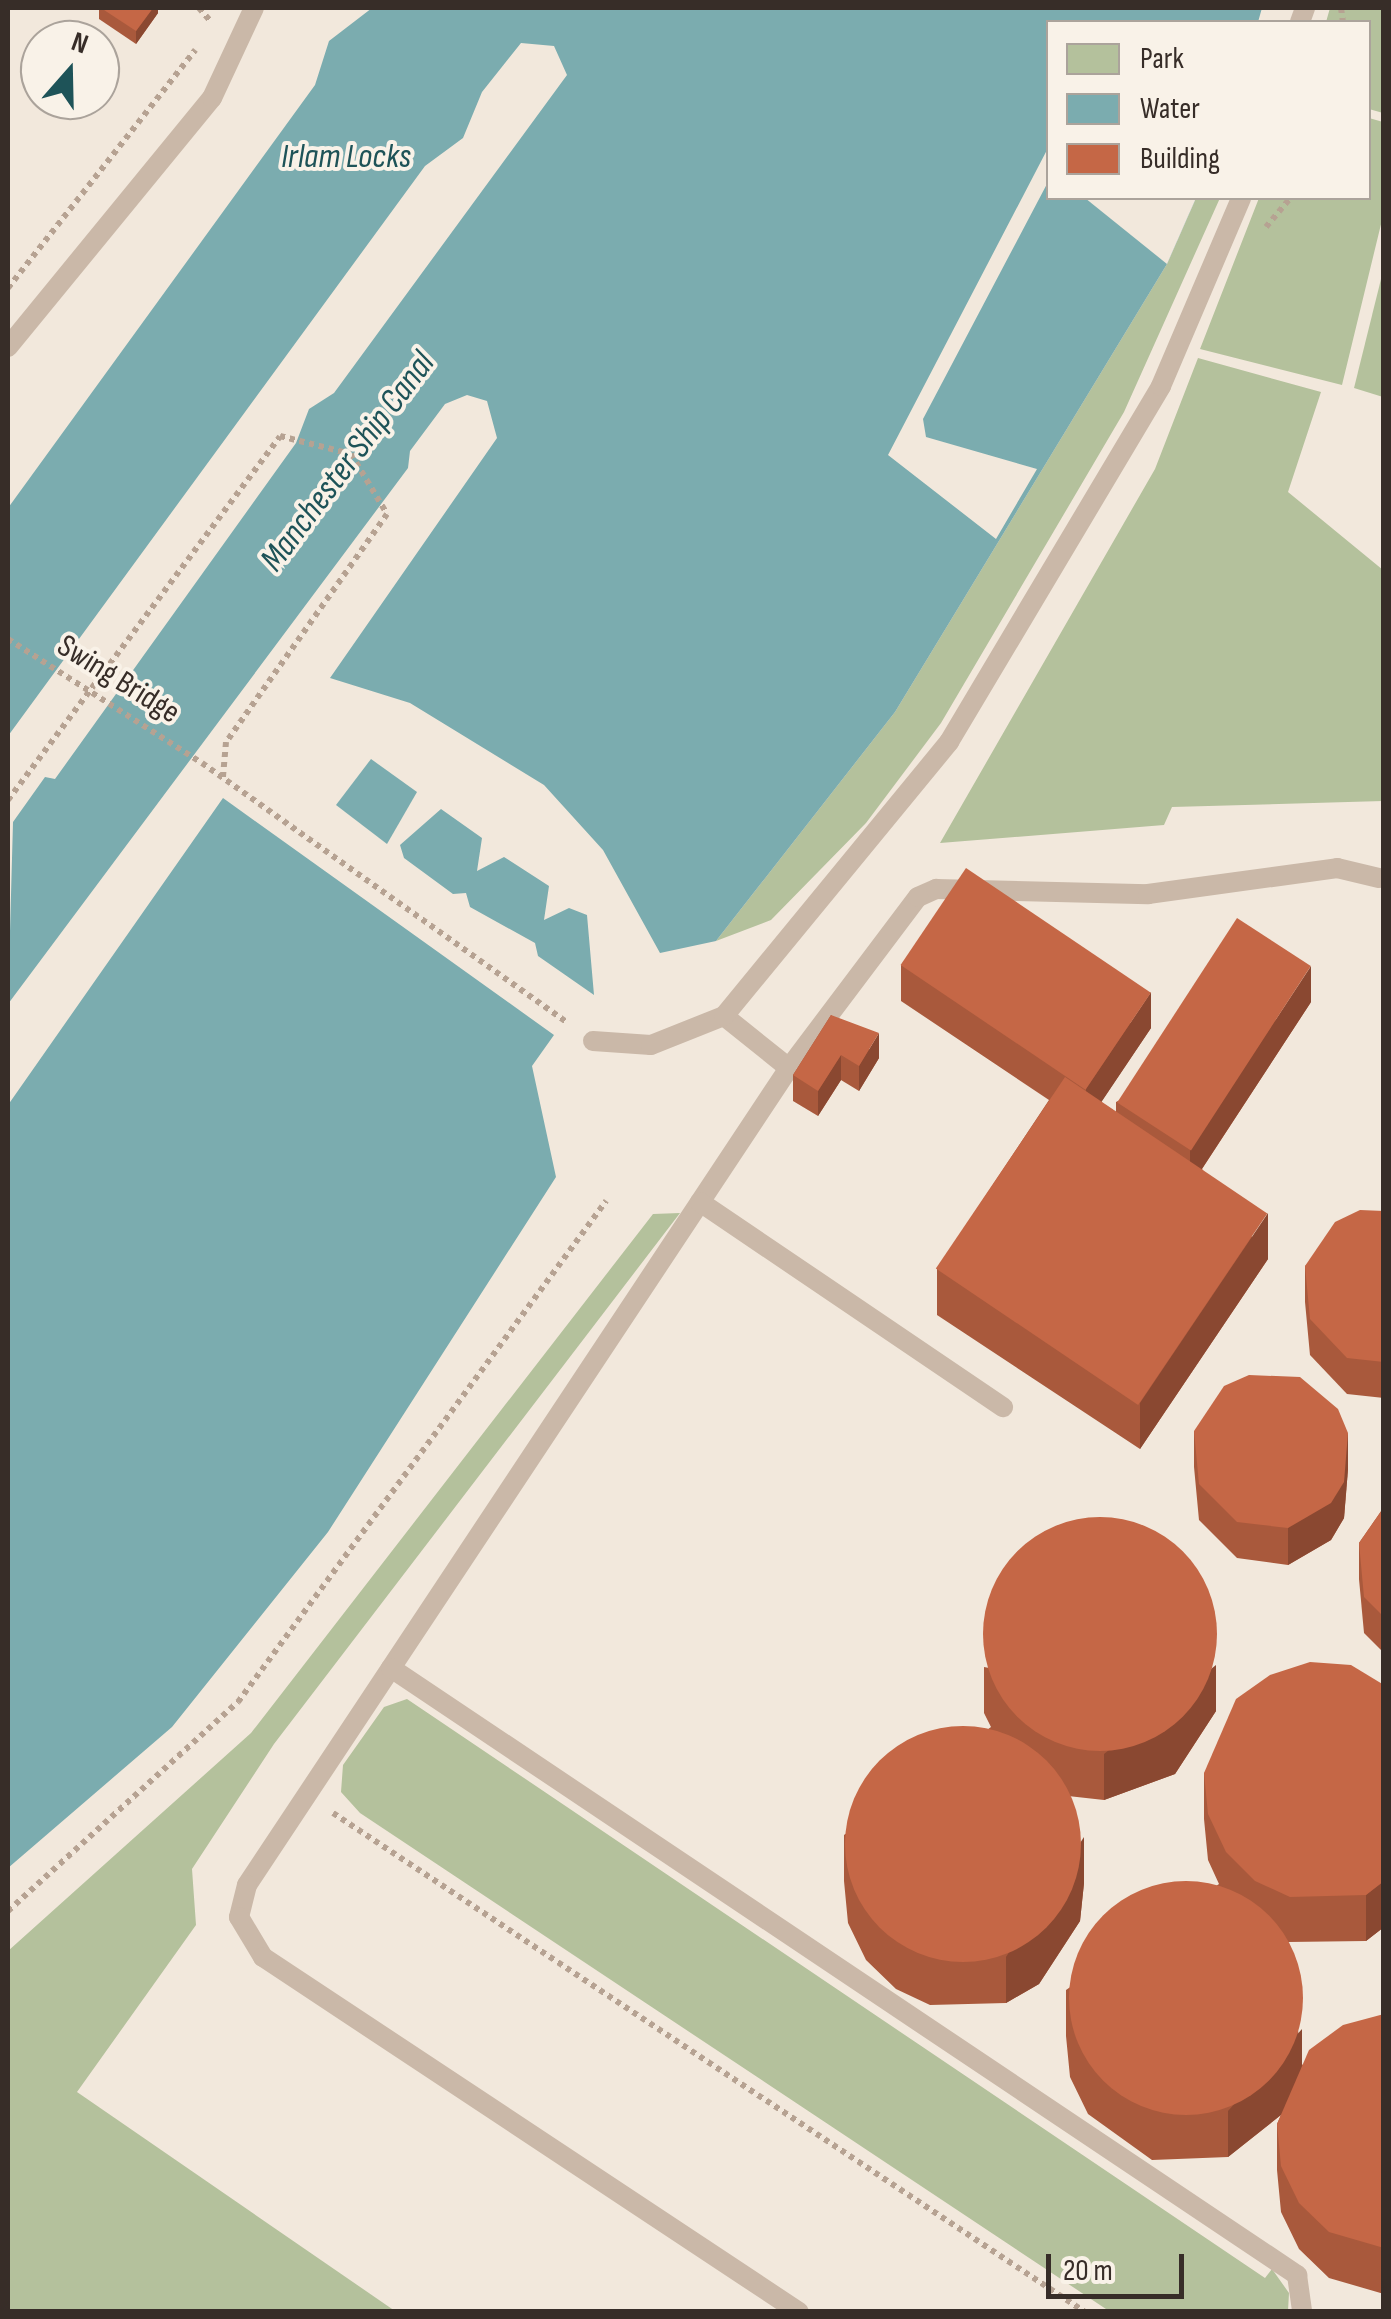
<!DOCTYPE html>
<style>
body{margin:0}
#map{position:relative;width:1391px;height:2319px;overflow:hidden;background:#f2e8dc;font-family:"Sofia Sans Condensed",sans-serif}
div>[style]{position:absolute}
.green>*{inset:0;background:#b4c19c}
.water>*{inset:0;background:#7bacaf}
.pier>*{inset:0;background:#f2e8dc}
.path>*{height:6px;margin-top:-3px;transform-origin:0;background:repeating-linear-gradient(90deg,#b6a292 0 5px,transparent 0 10px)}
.lane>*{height:20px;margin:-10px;padding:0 10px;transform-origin:10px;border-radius:10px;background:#cab8a8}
.path-bridge>*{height:6px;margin-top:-3px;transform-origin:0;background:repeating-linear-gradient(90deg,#b6a292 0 5px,transparent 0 10px)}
.wall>*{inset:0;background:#a9593c}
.shaded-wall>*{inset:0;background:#8a4831}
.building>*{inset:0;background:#c56746;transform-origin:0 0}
.round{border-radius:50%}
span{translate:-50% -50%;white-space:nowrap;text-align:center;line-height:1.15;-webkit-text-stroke:8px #f9f2e8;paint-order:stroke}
.street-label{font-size:32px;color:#372d28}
.water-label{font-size:35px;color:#1e5358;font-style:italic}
.frame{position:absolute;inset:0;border:10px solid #372d28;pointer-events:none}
.legend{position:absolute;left:1046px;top:20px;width:325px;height:180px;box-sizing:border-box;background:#f9f2e8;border:2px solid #aba39b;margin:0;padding:12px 18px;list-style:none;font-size:30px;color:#372d28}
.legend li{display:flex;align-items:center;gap:20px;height:50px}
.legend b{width:50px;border:2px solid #aba39b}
.north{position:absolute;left:20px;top:20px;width:100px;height:100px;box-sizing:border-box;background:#f9f2e8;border:2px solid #aba39b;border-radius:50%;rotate:20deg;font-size:28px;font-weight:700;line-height:40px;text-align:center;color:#372d28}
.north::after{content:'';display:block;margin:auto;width:35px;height:45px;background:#1e5358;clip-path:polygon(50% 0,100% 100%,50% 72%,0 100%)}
.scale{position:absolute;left:1046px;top:2254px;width:138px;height:45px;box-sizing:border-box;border:5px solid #372d28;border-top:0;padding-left:12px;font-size:30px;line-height:35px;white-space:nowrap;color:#372d28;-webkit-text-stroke:8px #f9f2e8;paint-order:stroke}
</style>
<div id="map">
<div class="green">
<i style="clip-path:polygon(1330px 8px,1383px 8px,1383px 113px,1369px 109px,1368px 22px,1326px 22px)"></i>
<i style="clip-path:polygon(1369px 118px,1383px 122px,1383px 216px,1342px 385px,1200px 349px,1259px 198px,1368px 198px)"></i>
<i style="clip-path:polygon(1196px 198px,1220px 198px,1124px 412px,941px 723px,866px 823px,771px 920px,716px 941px,895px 712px,1167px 264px)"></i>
<i style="clip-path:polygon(1383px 271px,1383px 397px,1354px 388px)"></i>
<i style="clip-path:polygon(1198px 358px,1321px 392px,1288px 492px,1383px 570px,1383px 801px,1172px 807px,1164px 825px,940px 843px,1155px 469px)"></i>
<i style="clip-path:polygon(680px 1213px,274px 1744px,192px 1869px,196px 1925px,77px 2092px,395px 2311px,8px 2311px,8px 1951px,251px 1733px,653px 1214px)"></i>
<i style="clip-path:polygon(407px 1699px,1265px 2278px,1272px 2269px,1289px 2293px,1288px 2311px,1109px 2311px,360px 1813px,341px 1792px,343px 1765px,384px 1707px)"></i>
</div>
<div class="water">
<i style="clip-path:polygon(372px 8px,1262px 8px,1258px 22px,1048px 22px,1048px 198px,1196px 198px,1167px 264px,895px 712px,716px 941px,660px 953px,603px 850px,544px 785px,410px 703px,330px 678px,497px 438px,487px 401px,467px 395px,445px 404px,410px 451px,408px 468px,8px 1004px,13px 822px,45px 777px,55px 779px,296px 443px,309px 409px,334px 393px,567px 75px,554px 46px,521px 43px,482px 92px,463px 138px,425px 166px,8px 736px,8px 508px,315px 85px,329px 41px)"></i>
<i style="clip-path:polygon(371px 759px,417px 792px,387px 844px,336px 805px)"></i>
<i style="clip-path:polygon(223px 798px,554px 1035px,532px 1066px,556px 1177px,328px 1532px,172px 1727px,8px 1868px,8px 1105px)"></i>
<i style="clip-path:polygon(441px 809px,482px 838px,477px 871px,504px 857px,549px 886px,544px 920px,569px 908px,587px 915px,594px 995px,538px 956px,535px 943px,470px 907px,466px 893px,453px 894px,404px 858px,400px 845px)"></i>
</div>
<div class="pier">
<i style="clip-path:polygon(1048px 148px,1048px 182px,923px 419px,926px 437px,1037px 469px,996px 539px,888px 455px)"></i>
<i style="clip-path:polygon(1085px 198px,1196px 198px,1167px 264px)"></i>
</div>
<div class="path">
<i style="left:199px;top:8px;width:18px;rotate:49deg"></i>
<i style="left:1341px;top:8px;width:14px;rotate:82deg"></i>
<i style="left:1266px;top:227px;width:38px;rotate:-50deg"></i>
<i style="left:8px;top:288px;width:303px;rotate:-51.8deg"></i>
<i style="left:202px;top:763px;width:449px;rotate:35.4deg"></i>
<i style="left:8px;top:800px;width:454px;rotate:-53.2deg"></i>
<i style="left:280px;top:436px;width:73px;rotate:14.2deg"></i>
<i style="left:351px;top:454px;width:70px;rotate:59deg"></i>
<i style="left:387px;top:514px;width:279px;rotate:125.2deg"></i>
<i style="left:226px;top:742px;width:35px;rotate:95deg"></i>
<i style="left:333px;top:1813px;width:902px;rotate:33.57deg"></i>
<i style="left:8px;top:1911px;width:311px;rotate:-42.3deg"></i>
<i style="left:238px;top:1702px;width:622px;rotate:-53.7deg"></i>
</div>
<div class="lane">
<i style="left:1300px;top:22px;width:15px;rotate:-70deg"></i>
<i style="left:8px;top:347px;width:322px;rotate:-50.7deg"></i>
<i style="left:212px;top:98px;width:99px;rotate:-65deg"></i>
<i style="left:724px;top:1016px;width:83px;rotate:38.7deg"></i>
<i style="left:789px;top:1068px;width:980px;rotate:123.56deg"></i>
<i style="left:247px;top:1885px;width:33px;rotate:104deg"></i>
<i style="left:239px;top:1917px;width:47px;rotate:59deg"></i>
<i style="left:263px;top:1957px;width:643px;rotate:33.52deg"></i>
<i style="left:593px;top:1041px;width:58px;rotate:3.9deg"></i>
<i style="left:651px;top:1045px;width:79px;rotate:-21.7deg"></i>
<i style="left:724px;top:1016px;width:355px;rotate:-50.6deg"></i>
<i style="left:949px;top:742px;width:414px;rotate:-59.2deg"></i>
<i style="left:1161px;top:386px;width:204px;rotate:-66.9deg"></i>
<i style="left:789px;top:1068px;width:214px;rotate:-53deg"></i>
<i style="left:918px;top:897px;width:20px;rotate:-24deg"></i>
<i style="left:936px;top:889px;width:212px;rotate:1.4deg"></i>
<i style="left:1148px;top:894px;width:191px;rotate:-7.8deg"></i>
<i style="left:1337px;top:868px;width:43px;rotate:13.4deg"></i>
<i style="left:700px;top:1202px;width:366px;rotate:34.1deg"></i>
<i style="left:391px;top:1668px;width:1091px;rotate:33.82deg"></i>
<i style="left:1297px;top:2275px;width:37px;rotate:82deg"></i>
</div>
<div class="path-bridge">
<i style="left:8px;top:639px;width:230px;rotate:32.6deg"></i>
</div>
<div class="wall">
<i style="clip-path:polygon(99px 8px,158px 8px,158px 13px,136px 44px,99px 19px)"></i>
<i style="clip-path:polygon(901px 965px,1151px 1028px,1101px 1102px,1116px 1112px,1116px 1102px,1311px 1002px,1202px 1169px,1268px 1259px,1140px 1449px,937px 1315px,937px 1269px,1049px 1100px,901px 1001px)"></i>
<i style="clip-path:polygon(831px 1015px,879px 1058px,859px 1091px,841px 1080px,818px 1116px,793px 1101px,793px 1075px)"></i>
<i style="clip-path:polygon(1384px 1211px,1384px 1398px,1347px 1394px,1310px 1355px,1305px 1302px,1305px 1266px)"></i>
<i style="clip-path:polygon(1194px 1431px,1348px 1469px,1344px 1518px,1331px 1540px,1288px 1565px,1237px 1558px,1199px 1520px,1194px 1467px)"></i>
<i style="clip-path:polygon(1384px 1507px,1384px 1653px,1364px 1633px,1359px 1579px,1359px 1543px)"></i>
<i style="clip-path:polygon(984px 1667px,1216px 1711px,1175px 1774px,1104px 1800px,1068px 1796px,1084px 1883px,1080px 1921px,1039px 1984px,1006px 2003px,930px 2005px,896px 1989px,866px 1960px,848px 1923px,844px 1881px,844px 1835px,991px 1727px,984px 1713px)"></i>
<i style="clip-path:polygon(1384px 1685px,1384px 1927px,1366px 1941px,1288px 1942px,1302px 2065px,1384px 2014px,1384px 2294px,1329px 2278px,1299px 2249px,1281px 2212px,1277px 2170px,1277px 2124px,1281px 2115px,1228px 2157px,1152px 2160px,1088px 2114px,1070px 2077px,1066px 2036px,1066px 1990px,1219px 1884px,1208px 1860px,1204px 1819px,1204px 1773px)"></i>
</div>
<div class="shaded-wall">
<i style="clip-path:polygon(153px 8px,158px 8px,158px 13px,136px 44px,136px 31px)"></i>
<i style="clip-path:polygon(1311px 966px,1311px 1002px,1190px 1187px,1190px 1150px)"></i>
<i style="clip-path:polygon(1151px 992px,1151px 1028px,1086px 1125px,1086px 1089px)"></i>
<i style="clip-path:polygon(879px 1033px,879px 1058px,859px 1091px,859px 1066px)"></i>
<i style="clip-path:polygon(841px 1055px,841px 1080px,818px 1116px,818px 1091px)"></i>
<i style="clip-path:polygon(1268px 1213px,1268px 1259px,1140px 1449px,1140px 1403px)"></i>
<i style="clip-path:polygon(1348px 1433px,1348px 1469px,1344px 1518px,1331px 1540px,1288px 1565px,1288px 1528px)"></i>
<i style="clip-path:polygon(1216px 1665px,1216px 1711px,1175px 1774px,1104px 1800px,1104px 1754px)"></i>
<i style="clip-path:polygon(1084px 1837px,1084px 1883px,1080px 1921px,1039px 1984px,1006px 2003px,1006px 1957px)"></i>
<i style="clip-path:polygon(1384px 1881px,1384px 1927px,1366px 1941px,1366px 1895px)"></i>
<i style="clip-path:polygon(1302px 2029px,1302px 2075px,1287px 2110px,1228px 2157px,1228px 2111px)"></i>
</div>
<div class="building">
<i style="clip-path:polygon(101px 8px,153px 8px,136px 31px)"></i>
<i style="left:966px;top:868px;width:223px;height:117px;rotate:34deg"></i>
<i style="left:1237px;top:918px;width:88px;height:220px;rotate:33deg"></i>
<i style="clip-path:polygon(831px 1015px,879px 1033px,859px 1066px,841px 1055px,818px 1091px,793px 1075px)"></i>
<i style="left:1065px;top:1077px;width:244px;height:231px;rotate:34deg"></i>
<i style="clip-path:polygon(1360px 1210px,1384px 1211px,1384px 1362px,1347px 1358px,1310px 1319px,1305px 1266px,1335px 1222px)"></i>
<i style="clip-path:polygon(1249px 1375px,1300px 1377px,1338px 1409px,1348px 1433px,1344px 1482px,1331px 1503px,1288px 1528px,1237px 1522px,1199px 1484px,1194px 1431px,1224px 1386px)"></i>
<i style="clip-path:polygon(1384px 1507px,1384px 1617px,1364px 1597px,1359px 1543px)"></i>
<i class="round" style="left:983px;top:1517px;width:234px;height:234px"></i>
<i style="clip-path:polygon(1310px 1662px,1351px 1665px,1384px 1685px,1384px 1881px,1366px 1895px,1290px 1897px,1255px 1881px,1226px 1852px,1208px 1814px,1204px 1773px,1236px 1699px,1270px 1675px)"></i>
<i class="round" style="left:845px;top:1726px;width:236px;height:236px"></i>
<i class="round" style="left:1069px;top:1881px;width:234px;height:234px"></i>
<i style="clip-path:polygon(1384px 2014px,1384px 2248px,1329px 2232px,1299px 2203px,1281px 2166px,1277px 2124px,1309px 2050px,1343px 2025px)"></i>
</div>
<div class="street-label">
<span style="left:118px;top:680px;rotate:32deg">Swing Bridge</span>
</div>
<div class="water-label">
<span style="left:346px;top:157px">Irlam Locks</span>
<span style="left:348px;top:462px;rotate:-53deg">Manchester Ship Canal</span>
</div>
<div class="frame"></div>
<ul class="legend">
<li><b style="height:28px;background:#b4c19c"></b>Park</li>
<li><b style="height:28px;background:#7bacaf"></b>Water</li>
<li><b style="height:28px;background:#c56746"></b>Building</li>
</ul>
<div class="north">N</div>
<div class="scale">20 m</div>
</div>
